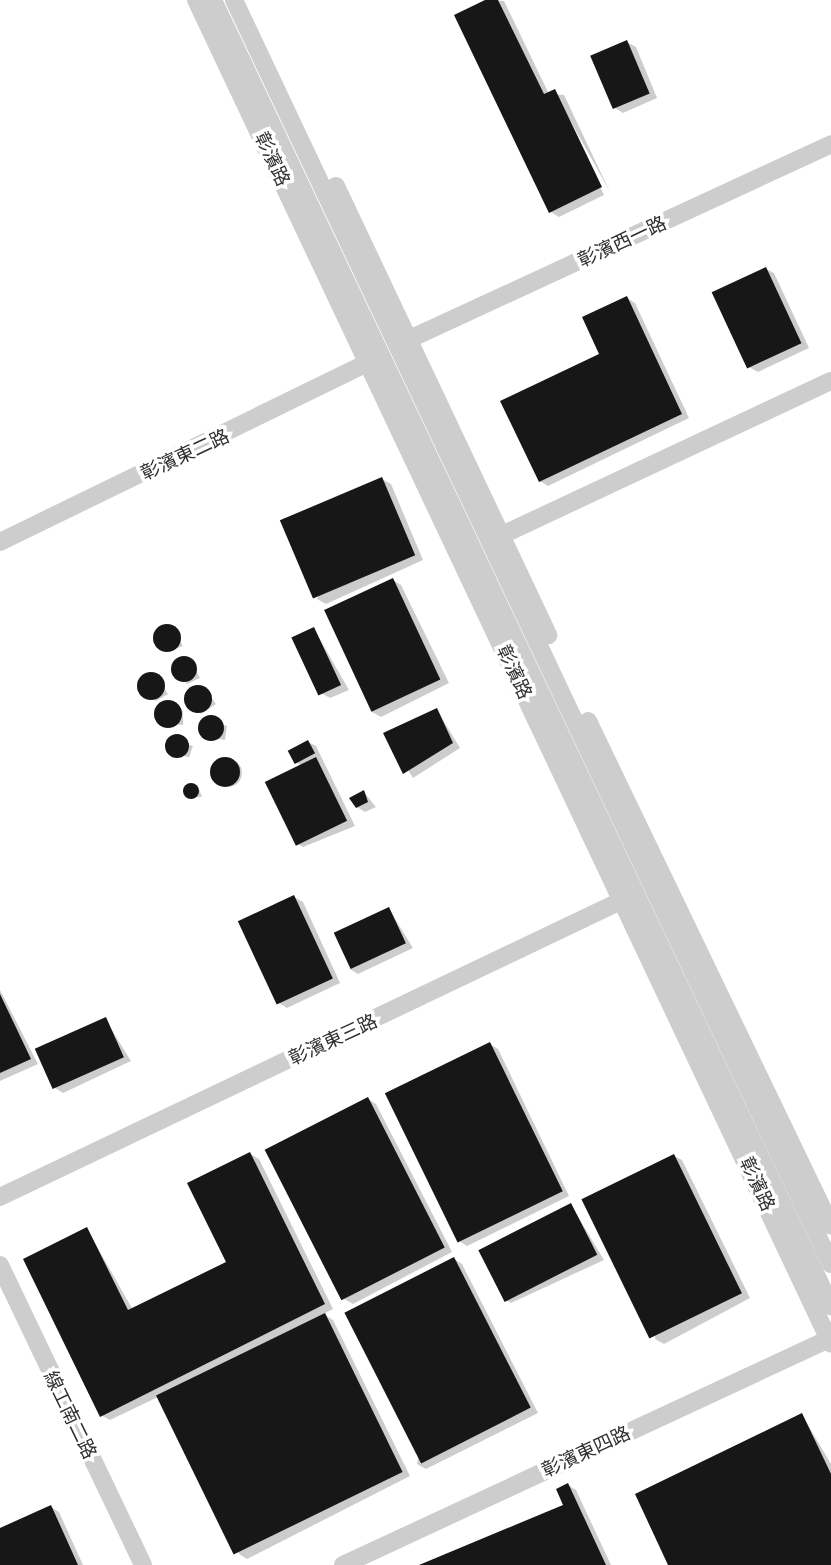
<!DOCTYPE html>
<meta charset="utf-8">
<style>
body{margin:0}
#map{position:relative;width:831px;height:1565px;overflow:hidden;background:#fff;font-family:"IBM Plex Sans","Noto Sans TC",sans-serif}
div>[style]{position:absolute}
.shadow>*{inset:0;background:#0003;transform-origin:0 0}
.round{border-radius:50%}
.building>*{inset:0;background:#171717;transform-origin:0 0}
.minor>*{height:18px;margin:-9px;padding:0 9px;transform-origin:9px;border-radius:9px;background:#cdcdcd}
span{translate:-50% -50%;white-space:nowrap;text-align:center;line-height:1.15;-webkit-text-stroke:7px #fff;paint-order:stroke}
.street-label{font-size:19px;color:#303030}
</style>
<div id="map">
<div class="shadow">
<i style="clip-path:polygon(489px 0,504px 1px,549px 94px,564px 95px,610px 192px,556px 95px,604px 195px,559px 217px,551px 212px)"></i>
<i style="clip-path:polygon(627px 42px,636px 47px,657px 98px,623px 113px,615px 108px)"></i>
<i style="clip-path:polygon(766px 269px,774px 273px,809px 348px,758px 372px,749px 367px)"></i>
<i style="clip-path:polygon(627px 298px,635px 303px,689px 418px,548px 486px,540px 481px)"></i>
<i style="clip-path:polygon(382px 479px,391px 484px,423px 560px,326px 604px,317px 599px)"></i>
<i style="clip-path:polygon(393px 580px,401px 585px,449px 683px,381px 717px,372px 712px)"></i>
<i style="clip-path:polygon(171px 627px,183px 646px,167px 652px,156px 635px)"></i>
<i style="clip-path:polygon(314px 629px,349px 690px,330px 698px,321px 693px)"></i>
<i style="clip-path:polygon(189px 659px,200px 678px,187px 684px,175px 666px)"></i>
<i style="clip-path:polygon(155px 675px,168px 694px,156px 701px,141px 683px)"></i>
<i style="clip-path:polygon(204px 687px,216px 704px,201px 714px,187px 695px)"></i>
<i style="clip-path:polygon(160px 706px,183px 711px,183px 725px,160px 723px)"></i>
<i style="clip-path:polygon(437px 710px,460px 748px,413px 778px,385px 734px)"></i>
<i style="clip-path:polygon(205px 720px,227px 726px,225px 740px,203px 736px)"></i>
<i style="left:171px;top:739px;width:23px;height:12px;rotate:18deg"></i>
<i style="clip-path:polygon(308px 742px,316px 746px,355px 826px,303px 847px,295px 842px,302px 766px,296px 762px)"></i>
<i class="round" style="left:214px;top:759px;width:28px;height:28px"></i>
<i style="clip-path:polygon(187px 787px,199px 789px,202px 797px,188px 797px)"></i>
<i style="clip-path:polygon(364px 792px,376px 807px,365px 812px,357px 807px)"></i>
<i style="clip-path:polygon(294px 897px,303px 902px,340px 983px,287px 1008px,279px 1003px)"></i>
<i style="clip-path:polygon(389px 909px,413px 948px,358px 974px,350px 969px)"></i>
<i style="clip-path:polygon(0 990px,38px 1064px,0 1081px)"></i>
<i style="clip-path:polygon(105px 1019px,131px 1061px,63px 1093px,55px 1088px)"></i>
<i style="clip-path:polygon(490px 1044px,498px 1049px,569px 1196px,467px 1246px,459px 1241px)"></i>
<i style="clip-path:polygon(368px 1099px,376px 1104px,452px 1252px,353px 1304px,344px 1299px)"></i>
<i style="clip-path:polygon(250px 1154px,259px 1159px,333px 1309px,323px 1314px,333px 1320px,410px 1476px,247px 1559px,239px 1554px,158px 1397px,110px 1420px,101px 1415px,87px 1229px,133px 1310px,228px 1262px)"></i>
<i style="clip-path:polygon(674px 1156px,682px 1160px,750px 1298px,664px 1344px,655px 1339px)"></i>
<i style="clip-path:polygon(571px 1205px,604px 1260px,511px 1303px,503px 1298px)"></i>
<i style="clip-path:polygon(454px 1259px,462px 1264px,538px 1413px,426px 1469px,417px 1464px)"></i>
<i style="clip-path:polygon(802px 1415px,831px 1464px,831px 1565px,670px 1565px)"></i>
<i style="clip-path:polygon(568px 1485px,576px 1490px,611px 1565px,427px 1565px,565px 1506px)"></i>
<i style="clip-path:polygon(51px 1507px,59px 1512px,83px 1565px,2px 1565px,0 1530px)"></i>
</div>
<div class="building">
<i style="clip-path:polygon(485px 0,498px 0,544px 94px,555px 89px,602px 187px,549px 213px,454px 15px)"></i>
<i style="left:627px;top:40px;width:58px;height:40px;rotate:67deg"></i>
<i style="left:766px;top:267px;width:84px;height:60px;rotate:65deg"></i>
<i style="clip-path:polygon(627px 296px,682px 414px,539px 482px,500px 401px,599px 354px,582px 317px)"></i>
<i style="left:382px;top:477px;width:85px;height:111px;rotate:67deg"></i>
<i style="left:393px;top:578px;width:112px;height:76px;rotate:65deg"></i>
<i class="round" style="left:153px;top:624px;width:28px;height:28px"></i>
<i style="left:314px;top:627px;width:64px;height:25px;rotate:65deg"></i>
<i class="round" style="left:171px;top:656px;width:26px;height:26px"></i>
<i class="round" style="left:137px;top:672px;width:28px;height:28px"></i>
<i class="round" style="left:184px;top:685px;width:28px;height:28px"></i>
<i class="round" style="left:154px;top:700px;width:28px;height:28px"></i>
<i style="clip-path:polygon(437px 708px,453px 743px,403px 774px,383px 733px)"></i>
<i class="round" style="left:198px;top:715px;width:26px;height:26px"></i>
<i class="round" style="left:165px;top:734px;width:24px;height:24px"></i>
<i style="left:308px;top:740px;width:15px;height:23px;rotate:62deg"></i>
<i style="left:316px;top:757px;width:71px;height:57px;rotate:64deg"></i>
<i class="round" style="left:210px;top:757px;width:30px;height:30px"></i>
<i class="round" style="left:183px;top:783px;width:16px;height:16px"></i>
<i style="clip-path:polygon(364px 790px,368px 802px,356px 808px,349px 798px)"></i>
<i style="left:294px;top:895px;width:92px;height:62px;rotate:65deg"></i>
<i style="left:389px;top:907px;width:40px;height:61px;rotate:65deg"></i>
<i style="clip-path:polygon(0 994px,31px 1059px,0 1073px)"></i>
<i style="left:106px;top:1017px;width:44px;height:78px;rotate:66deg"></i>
<i style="left:490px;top:1042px;width:166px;height:117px;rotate:64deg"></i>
<i style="left:368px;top:1097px;width:169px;height:116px;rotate:63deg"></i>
<i style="clip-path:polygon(250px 1152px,325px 1304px,100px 1417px,23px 1259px,87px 1227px,128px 1310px,226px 1262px,187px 1183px)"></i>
<i style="left:674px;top:1154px;width:155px;height:103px;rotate:64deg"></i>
<i style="left:571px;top:1203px;width:58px;height:104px;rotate:63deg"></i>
<i style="left:454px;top:1257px;width:169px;height:123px;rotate:63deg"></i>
<i style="left:325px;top:1313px;width:177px;height:188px;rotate:64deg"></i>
<i style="clip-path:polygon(802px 1413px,831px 1474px,831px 1565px,668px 1565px,635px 1494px)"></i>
<i style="clip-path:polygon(568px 1483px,606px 1565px,419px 1565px,563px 1505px,556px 1489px)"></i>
<i style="clip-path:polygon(51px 1505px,78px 1565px,0 1565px,0 1528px)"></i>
</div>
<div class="minor">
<i style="left:196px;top:0;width:1486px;rotate:64.71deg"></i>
<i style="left:213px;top:0;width:1445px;rotate:64.68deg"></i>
<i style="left:234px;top:0;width:1398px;rotate:64.72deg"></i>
<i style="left:336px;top:186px;width:497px;rotate:64.7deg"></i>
<i style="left:401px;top:343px;width:474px;rotate:-24.8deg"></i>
<i style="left:502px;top:535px;width:363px;rotate:-25.1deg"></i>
<i style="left:0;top:542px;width:420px;rotate:-26deg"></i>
<i style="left:588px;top:721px;width:560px;rotate:64.3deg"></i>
<i style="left:0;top:1197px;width:699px;rotate:-25.5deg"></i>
<i style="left:0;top:1265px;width:332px;rotate:64.5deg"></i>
<i style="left:343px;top:1565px;width:536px;rotate:-24.94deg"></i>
</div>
<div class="street-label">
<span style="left:272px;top:159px;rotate:65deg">彰濱路</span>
<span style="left:622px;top:242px;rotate:-25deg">彰濱西一路</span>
<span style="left:185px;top:455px;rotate:-25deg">彰濱東二路</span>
<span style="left:514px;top:672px;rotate:65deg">彰濱路</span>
<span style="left:333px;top:1040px;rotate:-25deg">彰濱東三路</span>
<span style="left:757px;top:1184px;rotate:65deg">彰濱路</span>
<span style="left:70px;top:1415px;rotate:64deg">線工南二路</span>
<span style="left:586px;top:1452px;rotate:-25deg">彰濱東四路</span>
</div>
</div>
